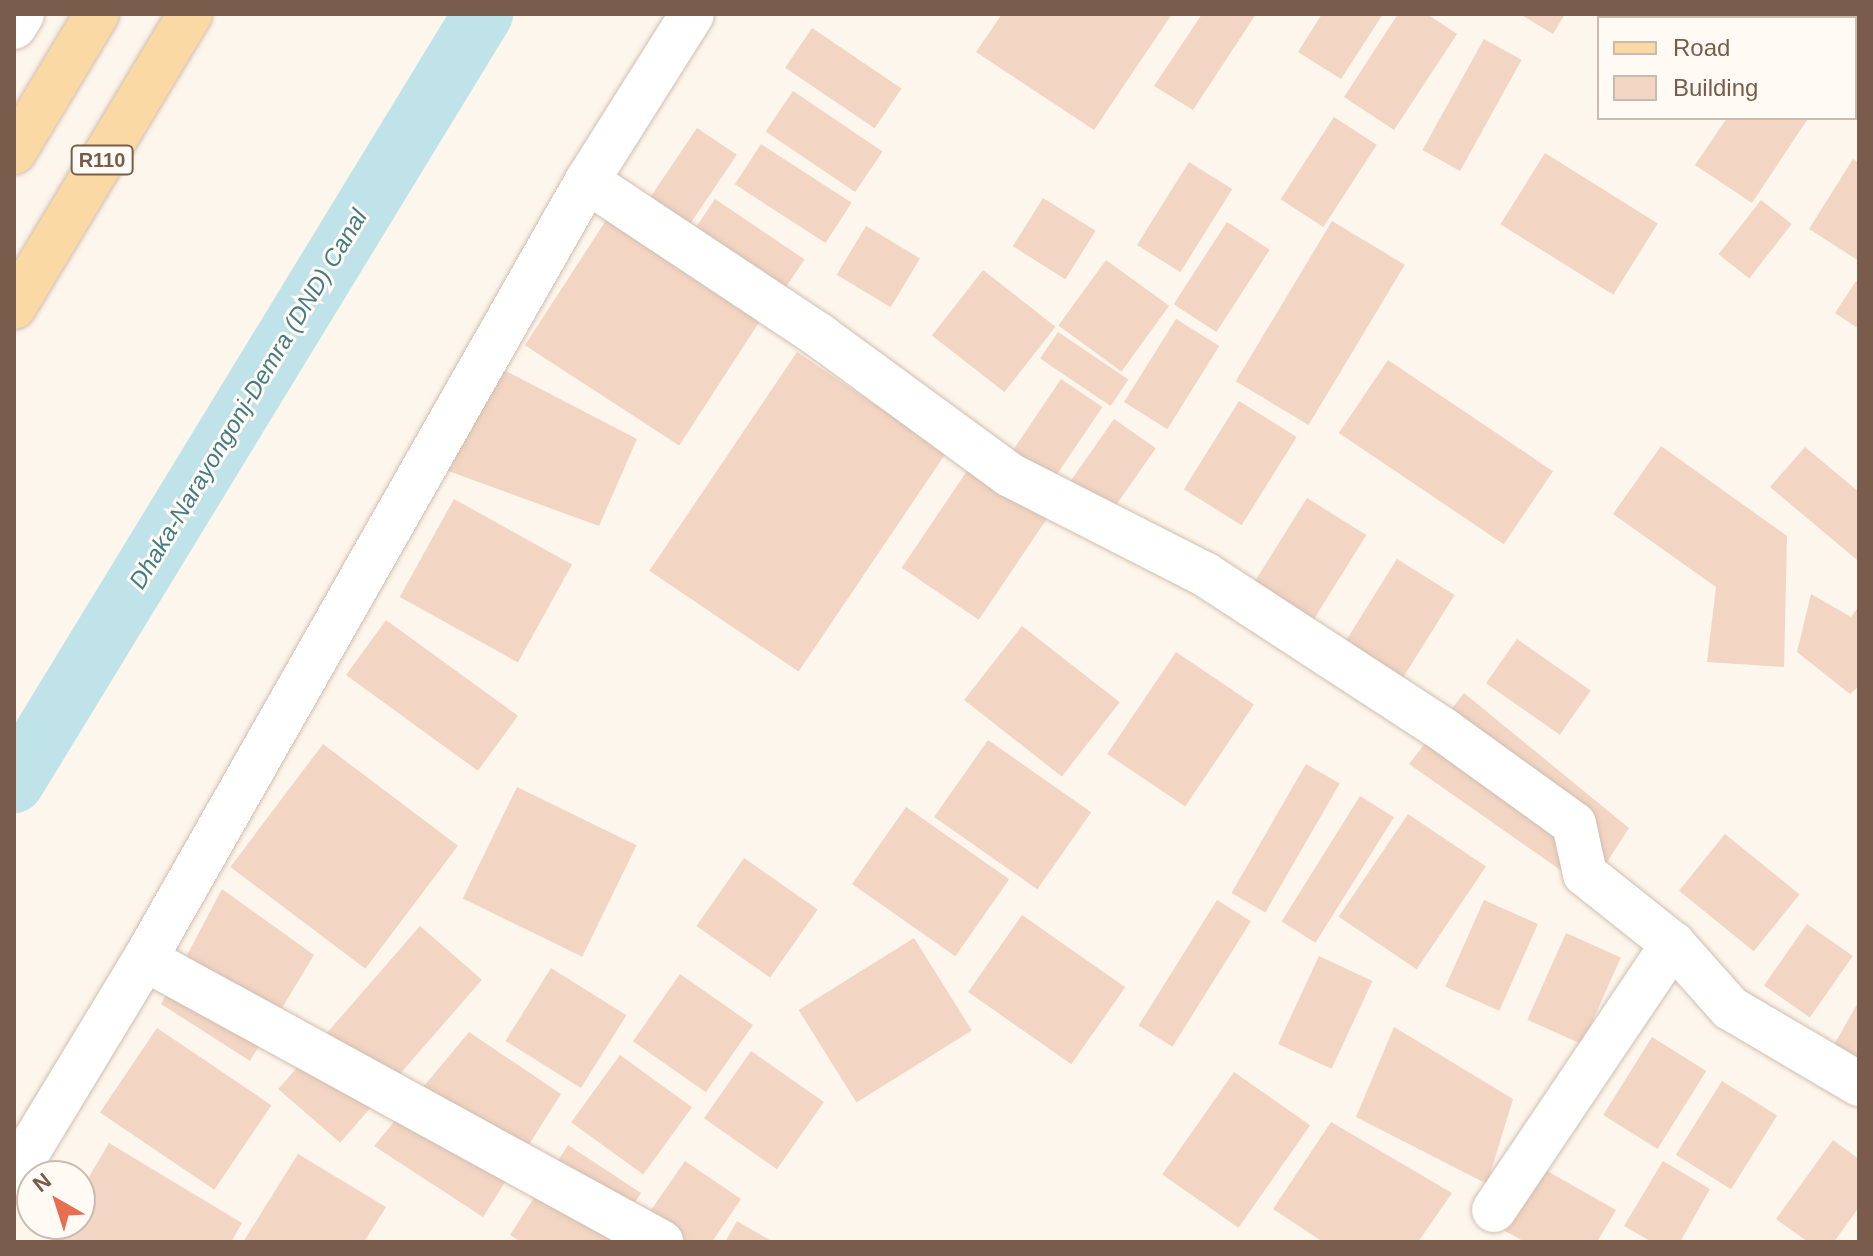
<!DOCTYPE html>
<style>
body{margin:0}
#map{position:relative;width:1873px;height:1256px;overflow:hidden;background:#fdf6ec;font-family:Helvetica,sans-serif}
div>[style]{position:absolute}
.canal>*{height:60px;margin:-30px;padding:0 30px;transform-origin:30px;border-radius:30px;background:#bfe3e8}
.building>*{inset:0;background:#f3d5c3;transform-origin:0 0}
.roads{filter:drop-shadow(0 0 2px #d1beb0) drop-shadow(0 0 2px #d1beb0)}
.minor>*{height:44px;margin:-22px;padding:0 22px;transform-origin:22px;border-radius:22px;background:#fff}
.major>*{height:44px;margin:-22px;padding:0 22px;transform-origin:22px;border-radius:22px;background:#fbd9a5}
span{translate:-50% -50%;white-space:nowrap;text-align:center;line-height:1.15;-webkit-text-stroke:6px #fffaf3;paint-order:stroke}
.shield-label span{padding:2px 6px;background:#fffaf3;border:2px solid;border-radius:6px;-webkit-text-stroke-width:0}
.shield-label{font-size:20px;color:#7a5c4d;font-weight:700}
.water-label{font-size:24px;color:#437c86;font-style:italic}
.frame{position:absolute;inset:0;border:16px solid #7a5c4d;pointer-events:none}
.legend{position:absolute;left:1597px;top:16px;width:260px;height:104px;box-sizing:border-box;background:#fffaf3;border:2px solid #cabbb1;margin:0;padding:10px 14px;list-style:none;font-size:24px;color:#7a5c4d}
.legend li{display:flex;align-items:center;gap:16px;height:40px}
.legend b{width:40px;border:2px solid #cabbb1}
.north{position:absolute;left:16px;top:1160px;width:80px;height:80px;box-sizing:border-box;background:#fffaf3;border:2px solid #cabbb1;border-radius:50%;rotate:321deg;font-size:22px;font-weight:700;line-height:32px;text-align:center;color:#7a5c4d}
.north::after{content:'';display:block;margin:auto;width:28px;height:36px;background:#e76f51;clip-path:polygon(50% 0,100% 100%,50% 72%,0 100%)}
</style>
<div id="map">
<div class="canal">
<i style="left:14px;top:783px;width:901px;rotate:-58.62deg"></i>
</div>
<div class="building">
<i style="clip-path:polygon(1002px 14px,1172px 14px,1094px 130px,976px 52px)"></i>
<i style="clip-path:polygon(1202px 14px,1256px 14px,1193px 110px,1154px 86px)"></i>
<i style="clip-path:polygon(1322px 14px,1383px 14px,1341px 79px,1298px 52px)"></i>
<i style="clip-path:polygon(1398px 14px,1427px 14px,1457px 34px,1394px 130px,1344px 97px)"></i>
<i style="clip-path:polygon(1520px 14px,1565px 14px,1553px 34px)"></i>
<i style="clip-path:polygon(1646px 14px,1787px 14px,1643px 18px)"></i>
<i style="left:812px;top:28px;width:108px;height:48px;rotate:34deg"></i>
<i style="left:1484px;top:39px;width:43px;height:127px;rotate:29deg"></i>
<i style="left:793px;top:91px;width:108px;height:49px;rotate:34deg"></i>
<i style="left:1334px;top:117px;width:51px;height:98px;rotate:33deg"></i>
<i style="clip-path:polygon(1727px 118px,1807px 120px,1752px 203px,1695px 165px)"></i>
<i style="left:697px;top:128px;width:48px;height:94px;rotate:34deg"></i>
<i style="left:761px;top:144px;width:108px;height:48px;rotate:33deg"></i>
<i style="left:1545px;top:153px;width:133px;height:84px;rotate:32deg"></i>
<i style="clip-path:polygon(1853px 159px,1859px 163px,1859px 261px,1809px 229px)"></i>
<i style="left:1189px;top:162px;width:51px;height:98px;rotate:32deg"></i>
<i style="left:1043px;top:198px;width:62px;height:57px;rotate:32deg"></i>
<i style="left:715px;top:199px;width:108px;height:49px;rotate:34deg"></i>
<i style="left:1761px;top:200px;width:39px;height:69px;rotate:38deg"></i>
<i style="left:612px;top:211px;width:184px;height:160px;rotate:33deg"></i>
<i style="left:1332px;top:221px;width:85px;height:187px;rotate:31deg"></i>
<i style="left:1227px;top:222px;width:51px;height:98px;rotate:33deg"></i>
<i style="left:866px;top:226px;width:63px;height:57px;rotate:31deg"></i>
<i style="left:1106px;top:260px;width:78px;height:81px;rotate:36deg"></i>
<i style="left:983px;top:270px;width:92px;height:83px;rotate:38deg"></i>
<i style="clip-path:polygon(1856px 281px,1859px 283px,1859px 329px,1835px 313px)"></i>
<i style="left:1176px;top:319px;width:51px;height:98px;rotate:32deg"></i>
<i style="left:1058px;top:332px;width:85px;height:32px;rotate:34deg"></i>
<i style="left:797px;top:352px;width:180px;height:264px;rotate:34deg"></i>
<i style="left:1388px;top:360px;width:199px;height:88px;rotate:34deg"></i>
<i style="clip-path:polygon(502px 369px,637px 439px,599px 526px,440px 468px)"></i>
<i style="left:1061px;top:379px;width:50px;height:99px;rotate:34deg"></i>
<i style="left:1239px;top:401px;width:68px;height:104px;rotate:32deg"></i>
<i style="left:1114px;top:419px;width:51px;height:107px;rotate:35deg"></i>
<i style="clip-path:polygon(1661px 446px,1787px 536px,1784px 667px,1707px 662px,1716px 587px,1613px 514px)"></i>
<i style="clip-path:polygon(1805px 447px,1859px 492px,1857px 560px,1770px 487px)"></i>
<i style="left:971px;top:465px;width:93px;height:124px;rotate:34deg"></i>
<i style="left:1307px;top:498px;width:70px;height:105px;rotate:32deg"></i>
<i style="left:454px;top:499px;width:135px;height:112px;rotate:29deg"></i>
<i style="left:1397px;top:559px;width:68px;height:105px;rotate:32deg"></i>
<i style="clip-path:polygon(1811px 594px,1851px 617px,1859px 606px,1859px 686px,1850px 694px,1797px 652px)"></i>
<i style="left:386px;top:620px;width:163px;height:68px;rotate:36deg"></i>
<i style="left:1022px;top:626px;width:124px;height:94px;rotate:38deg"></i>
<i style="left:1517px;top:639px;width:90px;height:54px;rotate:35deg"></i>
<i style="left:1176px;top:652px;width:94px;height:123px;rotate:34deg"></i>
<i style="clip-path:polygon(1464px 693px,1629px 828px,1589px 890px,1409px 764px)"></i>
<i style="left:988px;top:740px;width:126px;height:94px;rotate:35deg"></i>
<i style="left:323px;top:744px;width:169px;height:154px;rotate:37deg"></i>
<i style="left:1306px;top:764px;width:39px;height:149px;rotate:30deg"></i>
<i style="left:517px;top:787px;width:133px;height:124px;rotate:26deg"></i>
<i style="left:1360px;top:796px;width:40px;height:148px;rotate:32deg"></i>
<i style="left:906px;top:807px;width:126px;height:94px;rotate:35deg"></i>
<i style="left:1408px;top:814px;width:94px;height:124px;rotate:34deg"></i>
<i style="left:1725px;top:834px;width:96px;height:73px;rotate:39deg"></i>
<i style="left:744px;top:858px;width:90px;height:83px;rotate:35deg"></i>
<i style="clip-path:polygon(222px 889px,314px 955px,250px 1061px,161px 1004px)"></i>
<i style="left:1217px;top:900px;width:40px;height:148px;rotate:32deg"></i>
<i style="left:1484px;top:900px;width:59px;height:95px;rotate:24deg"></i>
<i style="left:1022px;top:915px;width:126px;height:94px;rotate:35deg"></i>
<i style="left:1807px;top:924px;width:56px;height:75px;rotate:35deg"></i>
<i style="left:420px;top:926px;width:82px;height:216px;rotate:41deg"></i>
<i style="left:1566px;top:933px;width:60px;height:95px;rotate:24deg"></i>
<i style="left:914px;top:938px;width:109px;height:136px;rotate:58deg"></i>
<i style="left:1319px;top:956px;width:59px;height:97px;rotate:25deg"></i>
<i style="left:551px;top:968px;width:89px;height:86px;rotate:32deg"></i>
<i style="left:680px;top:974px;width:89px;height:82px;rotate:35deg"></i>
<i style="clip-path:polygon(1859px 1001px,1859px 1065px,1831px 1050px)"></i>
<i style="clip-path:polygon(1394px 1027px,1513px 1099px,1487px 1184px,1356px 1117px)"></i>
<i style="left:157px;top:1028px;width:138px;height:102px;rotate:34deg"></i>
<i style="clip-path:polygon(469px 1032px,561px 1094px,483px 1217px,374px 1146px)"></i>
<i style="left:1652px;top:1037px;width:64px;height:92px;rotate:32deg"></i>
<i style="left:751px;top:1051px;width:89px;height:82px;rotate:35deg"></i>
<i style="left:620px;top:1055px;width:89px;height:83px;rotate:36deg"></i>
<i style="left:1234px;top:1072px;width:93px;height:125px;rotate:35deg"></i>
<i style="left:1722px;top:1081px;width:65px;height:87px;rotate:32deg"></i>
<i style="clip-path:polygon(1331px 1122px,1452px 1193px,1418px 1242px,1323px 1242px,1273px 1209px)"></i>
<i style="clip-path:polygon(1833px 1140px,1859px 1159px,1859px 1207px,1834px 1242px,1808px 1242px,1776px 1219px)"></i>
<i style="clip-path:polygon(109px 1143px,242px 1223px,231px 1242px,51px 1241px,61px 1224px,80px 1224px,80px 1192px)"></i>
<i style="clip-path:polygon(568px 1145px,641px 1193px,610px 1242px,521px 1242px,510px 1235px)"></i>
<i style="clip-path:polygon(298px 1154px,386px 1207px,364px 1242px,243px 1242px)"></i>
<i style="clip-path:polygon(685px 1161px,741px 1199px,712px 1242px,629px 1242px)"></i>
<i style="clip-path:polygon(1663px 1161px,1710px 1189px,1680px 1242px,1652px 1242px,1624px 1226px)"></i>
<i style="clip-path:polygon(1533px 1163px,1616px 1210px,1597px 1242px,1525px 1242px,1496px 1226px)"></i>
<i style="clip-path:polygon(737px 1221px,773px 1242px,725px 1242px)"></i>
</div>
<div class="roads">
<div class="minor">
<i style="left:14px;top:27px;width:15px;rotate:-58deg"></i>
<i style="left:587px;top:181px;width:280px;rotate:33.6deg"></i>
<i style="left:820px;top:336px;width:235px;rotate:36.2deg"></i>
<i style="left:1010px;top:475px;width:220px;rotate:27deg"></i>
<i style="left:1206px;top:575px;width:285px;rotate:33.1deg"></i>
<i style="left:1445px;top:731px;width:159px;rotate:35.8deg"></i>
<i style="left:1574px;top:824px;width:51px;rotate:77.6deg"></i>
<i style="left:1585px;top:874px;width:112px;rotate:38.5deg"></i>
<i style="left:1673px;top:944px;width:86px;rotate:48.3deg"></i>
<i style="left:1730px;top:1008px;width:150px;rotate:30.5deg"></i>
<i style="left:145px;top:959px;width:589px;rotate:28.74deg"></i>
<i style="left:14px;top:1175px;width:253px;rotate:-58.8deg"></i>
<i style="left:145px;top:959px;width:895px;rotate:-60.4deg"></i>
<i style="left:587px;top:181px;width:197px;rotate:-57.8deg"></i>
<i style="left:1494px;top:1210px;width:321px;rotate:-56.1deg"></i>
</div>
<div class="major">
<i style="left:14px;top:152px;width:161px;rotate:-59deg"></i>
<i style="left:14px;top:307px;width:342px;rotate:-59deg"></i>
</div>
</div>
<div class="shield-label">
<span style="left:102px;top:160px">R110</span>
</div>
<div class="water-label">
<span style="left:248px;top:399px;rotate:-59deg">Dhaka-Narayongonj-Demra (DND) Canal</span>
</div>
<div class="frame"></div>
<ul class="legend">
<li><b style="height:10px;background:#fbd9a5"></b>Road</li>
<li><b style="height:22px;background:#f3d5c3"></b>Building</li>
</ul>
<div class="north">N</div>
</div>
